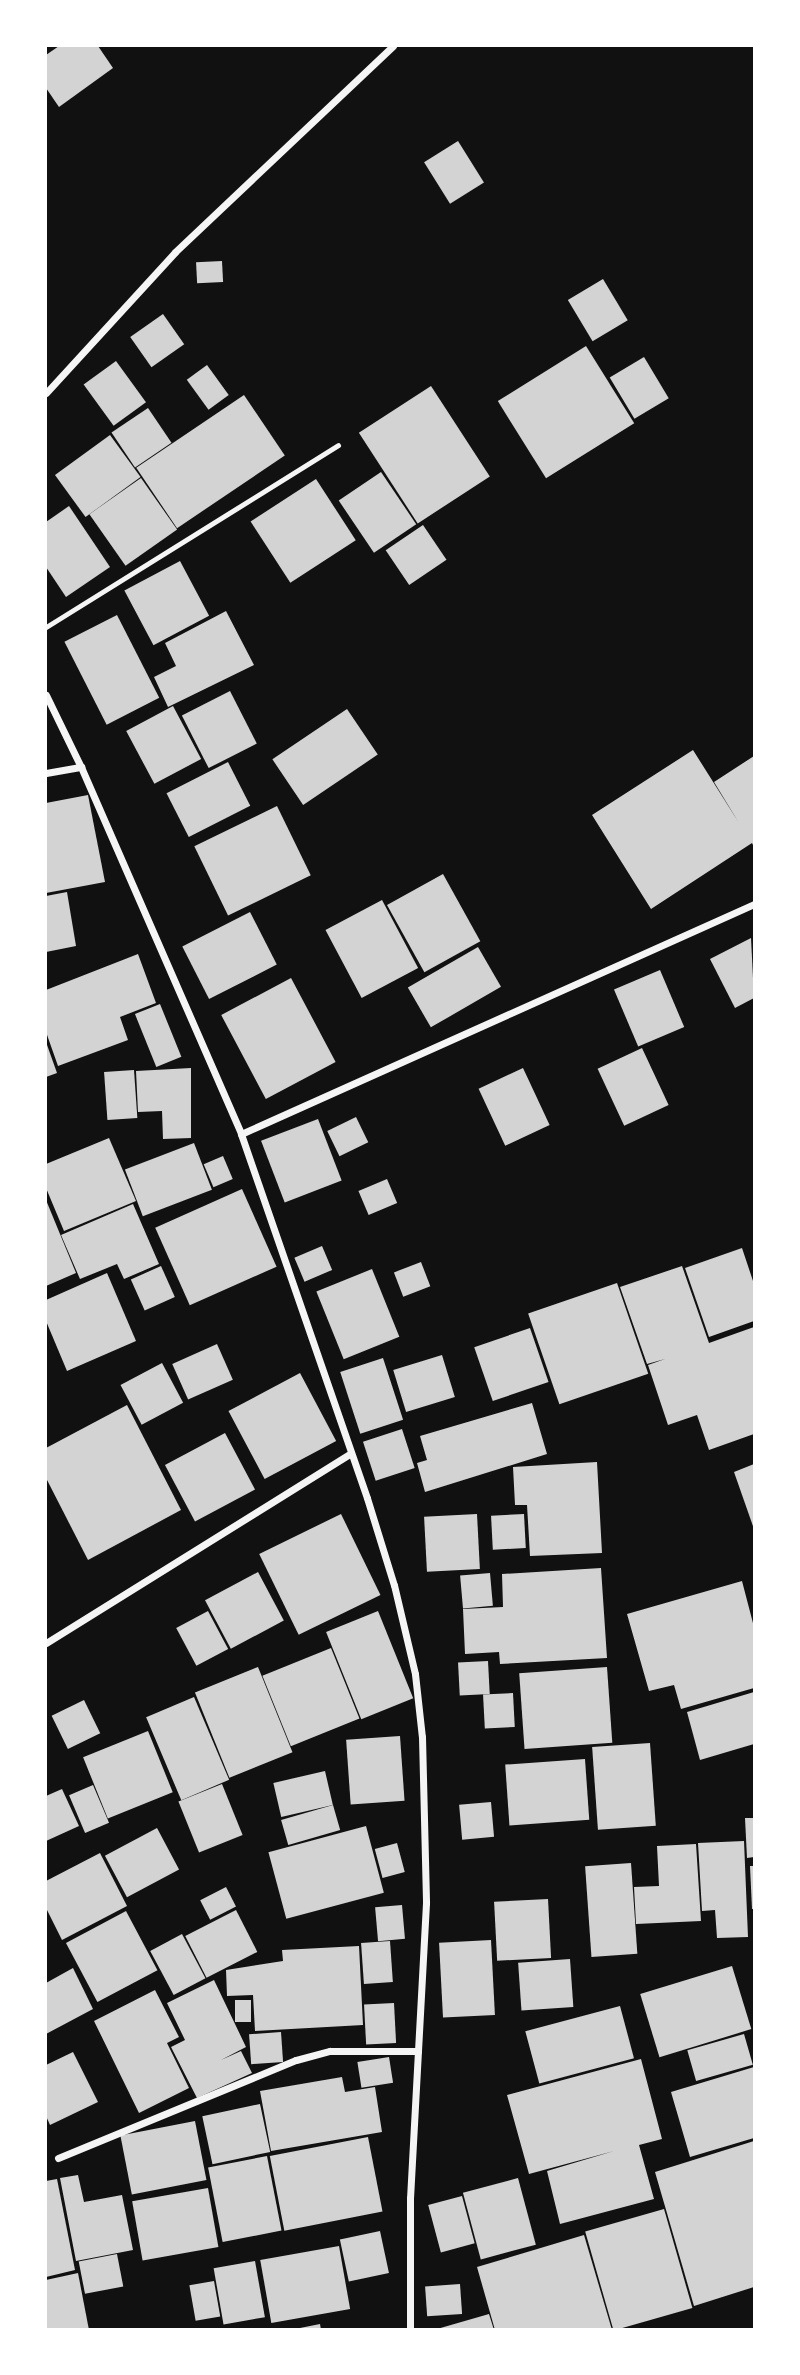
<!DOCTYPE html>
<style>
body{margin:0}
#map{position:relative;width:800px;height:2375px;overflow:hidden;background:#111;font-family:"Source Sans 3",sans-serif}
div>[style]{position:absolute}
.building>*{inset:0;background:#d3d3d3;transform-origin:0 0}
.service>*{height:5px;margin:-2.5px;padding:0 2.5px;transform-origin:2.5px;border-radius:2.5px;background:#f5f5f5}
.minor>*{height:7px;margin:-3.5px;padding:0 3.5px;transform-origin:3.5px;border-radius:3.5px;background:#f5f5f5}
span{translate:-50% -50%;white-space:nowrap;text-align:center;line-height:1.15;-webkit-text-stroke:7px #fff;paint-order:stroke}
.frame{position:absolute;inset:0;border:47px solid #fff;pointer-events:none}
</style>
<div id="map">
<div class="building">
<i style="clip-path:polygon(59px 46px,98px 46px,113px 68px,59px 107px,46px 88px,46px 55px)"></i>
<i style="left:458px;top:141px;width:49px;height:40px;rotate:58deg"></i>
<i style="left:222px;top:261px;width:21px;height:26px;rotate:87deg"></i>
<i style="left:603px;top:279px;width:48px;height:41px;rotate:59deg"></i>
<i style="left:163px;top:314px;width:37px;height:40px;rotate:55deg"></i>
<i style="left:586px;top:346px;width:91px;height:104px;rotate:58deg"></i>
<i style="left:644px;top:357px;width:48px;height:40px;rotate:59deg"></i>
<i style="left:116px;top:361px;width:51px;height:40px;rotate:54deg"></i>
<i style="left:207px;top:365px;width:37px;height:25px;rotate:54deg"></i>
<i style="left:431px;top:386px;width:108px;height:86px;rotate:57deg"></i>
<i style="left:244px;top:395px;width:73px;height:130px;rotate:56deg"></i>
<i style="left:148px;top:408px;width:42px;height:44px;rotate:56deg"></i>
<i style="left:110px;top:435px;width:52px;height:68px;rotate:54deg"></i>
<i style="left:381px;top:472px;width:63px;height:51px;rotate:56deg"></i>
<i style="left:141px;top:478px;width:63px;height:63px;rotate:55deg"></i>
<i style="left:316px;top:479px;width:73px;height:78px;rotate:57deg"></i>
<i style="clip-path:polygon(69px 506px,110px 567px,66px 597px,46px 567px,46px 522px)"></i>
<i style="left:423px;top:525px;width:42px;height:45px;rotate:56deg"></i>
<i style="left:180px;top:561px;width:62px;height:63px;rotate:62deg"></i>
<i style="clip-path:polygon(226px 611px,254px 665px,168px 707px,154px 677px,176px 666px,165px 643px)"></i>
<i style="left:117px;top:615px;width:93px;height:59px;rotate:63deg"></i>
<i style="left:230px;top:691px;width:59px;height:54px;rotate:63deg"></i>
<i style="left:173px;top:706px;width:60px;height:53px;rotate:62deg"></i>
<i style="left:347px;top:709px;width:55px;height:90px;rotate:56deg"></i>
<i style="clip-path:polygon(693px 750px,739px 823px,714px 782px,754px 756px,754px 847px,752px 843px,651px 909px,592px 815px)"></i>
<i style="left:228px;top:762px;width:49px;height:69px;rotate:63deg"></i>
<i style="clip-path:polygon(88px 795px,105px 882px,46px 893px,46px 803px)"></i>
<i style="left:277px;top:806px;width:77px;height:92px;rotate:64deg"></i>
<i style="left:443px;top:874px;width:77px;height:64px;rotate:61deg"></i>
<i style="clip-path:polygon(67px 892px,76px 946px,46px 952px,46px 896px)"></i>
<i style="left:382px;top:900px;width:77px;height:64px;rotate:62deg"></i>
<i style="left:250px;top:912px;width:59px;height:76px;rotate:63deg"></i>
<i style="clip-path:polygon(751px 938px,754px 998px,735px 1008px,710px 959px)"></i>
<i style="left:478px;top:947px;width:46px;height:81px;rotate:60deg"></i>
<i style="clip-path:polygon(138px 954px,156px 1003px,120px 1017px,128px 1040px,58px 1066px,46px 1032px,46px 990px)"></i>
<i style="left:660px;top:970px;width:62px;height:50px;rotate:67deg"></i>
<i style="left:291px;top:978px;width:95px;height:79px;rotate:62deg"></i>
<i style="left:160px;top:1004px;width:57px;height:27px;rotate:68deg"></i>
<i style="clip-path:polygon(46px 1042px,57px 1073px,46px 1077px)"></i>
<i style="left:642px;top:1048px;width:63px;height:49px;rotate:65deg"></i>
<i style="clip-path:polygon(191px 1068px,191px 1138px,163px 1139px,162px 1111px,138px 1112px,136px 1071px)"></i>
<i style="left:523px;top:1068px;width:63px;height:49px;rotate:65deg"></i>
<i style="left:134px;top:1070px;width:48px;height:30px;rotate:86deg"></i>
<i style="left:356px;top:1117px;width:28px;height:32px;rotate:64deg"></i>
<i style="left:318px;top:1119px;width:66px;height:61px;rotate:69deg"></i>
<i style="clip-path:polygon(109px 1138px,136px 1201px,64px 1231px,46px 1188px,46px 1164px)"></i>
<i style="left:194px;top:1143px;width:50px;height:74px;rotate:69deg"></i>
<i style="left:223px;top:1156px;width:25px;height:21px;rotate:67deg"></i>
<i style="left:387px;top:1179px;width:26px;height:31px;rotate:67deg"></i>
<i style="left:242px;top:1189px;width:85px;height:95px;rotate:66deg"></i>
<i style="clip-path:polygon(46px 1200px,76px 1273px,46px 1286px)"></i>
<i style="clip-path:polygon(133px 1204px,159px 1264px,124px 1279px,117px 1264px,80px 1279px,61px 1235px)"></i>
<i style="left:322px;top:1246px;width:26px;height:30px;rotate:67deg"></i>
<i style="clip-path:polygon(742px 1248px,754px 1284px,754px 1321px,709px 1337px,685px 1268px)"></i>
<i style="left:421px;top:1262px;width:26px;height:29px;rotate:69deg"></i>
<i style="left:161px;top:1266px;width:34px;height:33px;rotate:66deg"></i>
<i style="clip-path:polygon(682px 1266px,709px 1343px,754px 1327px,754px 1434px,709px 1450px,697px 1415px,668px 1425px,648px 1365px,665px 1359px,647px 1364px,620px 1287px)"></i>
<i style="left:372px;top:1269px;width:73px;height:60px;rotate:68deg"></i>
<i style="clip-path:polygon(107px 1273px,136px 1341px,67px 1371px,46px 1321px,46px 1300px)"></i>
<i style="left:617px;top:1283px;width:96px;height:94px;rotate:71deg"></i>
<i style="left:530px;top:1328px;width:57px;height:59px;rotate:71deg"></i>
<i style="left:217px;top:1344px;width:39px;height:49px;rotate:66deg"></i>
<i style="left:442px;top:1355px;width:44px;height:51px;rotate:73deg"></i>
<i style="left:383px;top:1358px;width:65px;height:45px;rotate:72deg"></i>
<i style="left:162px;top:1363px;width:45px;height:47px;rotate:62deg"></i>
<i style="left:300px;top:1373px;width:77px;height:81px;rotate:62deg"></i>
<i style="clip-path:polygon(532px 1403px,547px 1454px,425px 1492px,417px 1463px,427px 1460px,420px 1436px)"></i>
<i style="clip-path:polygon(127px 1405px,181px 1510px,88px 1560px,46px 1478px,46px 1448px)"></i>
<i style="left:402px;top:1429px;width:41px;height:41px;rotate:72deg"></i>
<i style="left:225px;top:1433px;width:64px;height:68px;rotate:62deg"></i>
<i style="clip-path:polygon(597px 1462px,602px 1553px,530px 1556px,527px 1505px,515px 1505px,513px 1467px)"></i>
<i style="clip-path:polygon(754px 1464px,754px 1529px,734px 1472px)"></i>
<i style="left:341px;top:1514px;width:90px;height:91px;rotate:64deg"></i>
<i style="left:477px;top:1514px;width:55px;height:53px;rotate:87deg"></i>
<i style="left:524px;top:1514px;width:34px;height:33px;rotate:87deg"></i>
<i style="clip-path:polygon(601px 1568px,607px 1658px,500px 1664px,499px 1652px,465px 1654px,463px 1609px,503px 1607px,502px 1574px)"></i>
<i style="left:258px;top:1572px;width:55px;height:60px;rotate:62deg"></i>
<i style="left:490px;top:1573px;width:33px;height:30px;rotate:85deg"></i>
<i style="clip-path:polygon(742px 1581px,754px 1627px,754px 1688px,681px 1709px,674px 1685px,649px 1691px,627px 1614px)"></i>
<i style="left:208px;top:1611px;width:43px;height:36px;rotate:62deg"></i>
<i style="left:378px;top:1611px;width:94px;height:56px;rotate:68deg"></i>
<i style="left:331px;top:1648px;width:76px;height:74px;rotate:68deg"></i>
<i style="left:488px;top:1661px;width:33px;height:30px;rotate:87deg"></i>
<i style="left:258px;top:1667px;width:92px;height:68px;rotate:68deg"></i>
<i style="left:607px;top:1667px;width:76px;height:88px;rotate:86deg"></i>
<i style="clip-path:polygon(754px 1692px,754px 1744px,700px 1760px,687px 1712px)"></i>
<i style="left:513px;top:1693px;width:34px;height:30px;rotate:87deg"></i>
<i style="left:194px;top:1697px;width:90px;height:52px;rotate:67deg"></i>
<i style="left:84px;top:1700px;width:37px;height:36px;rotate:64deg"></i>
<i style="left:148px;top:1731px;width:66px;height:70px;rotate:68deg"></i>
<i style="left:400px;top:1736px;width:65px;height:54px;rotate:86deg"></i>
<i style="left:650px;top:1743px;width:83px;height:58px;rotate:86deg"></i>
<i style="left:585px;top:1759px;width:61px;height:80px;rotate:86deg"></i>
<i style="left:325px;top:1771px;width:35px;height:53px;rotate:77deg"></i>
<i style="left:222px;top:1784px;width:55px;height:47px;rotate:68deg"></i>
<i style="left:93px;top:1785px;width:41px;height:26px;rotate:67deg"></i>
<i style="clip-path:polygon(62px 1789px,79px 1826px,46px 1841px,46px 1796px)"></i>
<i style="left:491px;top:1802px;width:35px;height:32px;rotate:85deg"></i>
<i style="left:333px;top:1805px;width:26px;height:54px;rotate:74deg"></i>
<i style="clip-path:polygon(745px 1818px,754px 1818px,754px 1857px,747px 1858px)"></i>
<i style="left:366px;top:1826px;width:69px;height:101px;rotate:75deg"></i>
<i style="left:157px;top:1828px;width:47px;height:59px;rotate:62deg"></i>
<i style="clip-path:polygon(744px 1841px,748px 1937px,717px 1938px,715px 1910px,702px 1911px,698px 1843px)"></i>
<i style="left:397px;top:1843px;width:30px;height:23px;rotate:75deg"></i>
<i style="clip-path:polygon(696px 1844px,701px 1921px,636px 1924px,634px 1887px,659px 1886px,657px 1846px)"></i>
<i style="clip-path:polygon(100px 1853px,127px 1906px,62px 1940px,46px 1908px,46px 1881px)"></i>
<i style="left:631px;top:1863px;width:91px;height:46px;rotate:86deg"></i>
<i style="clip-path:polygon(750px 1866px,754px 1866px,754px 1909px,752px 1909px)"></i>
<i style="left:226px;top:1887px;width:22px;height:29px;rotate:63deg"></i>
<i style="left:548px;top:1899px;width:59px;height:54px;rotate:87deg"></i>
<i style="left:402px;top:1905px;width:34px;height:27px;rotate:85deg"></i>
<i style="left:236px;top:1910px;width:47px;height:57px;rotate:63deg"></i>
<i style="left:126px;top:1911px;width:67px;height:68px;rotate:62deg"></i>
<i style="left:182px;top:1934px;width:50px;height:36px;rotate:62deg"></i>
<i style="left:491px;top:1940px;width:75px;height:52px;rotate:87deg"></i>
<i style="left:390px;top:1941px;width:41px;height:29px;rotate:86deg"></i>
<i style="clip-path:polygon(359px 1946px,363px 2025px,255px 2031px,253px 1995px,227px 1996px,226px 1970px,283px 1961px,282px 1950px)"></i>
<i style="left:570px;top:1959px;width:48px;height:52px;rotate:86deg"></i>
<i style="left:732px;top:1966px;width:66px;height:96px;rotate:73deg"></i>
<i style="clip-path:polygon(73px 1968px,93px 2009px,46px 2034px,46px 1983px)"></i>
<i style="clip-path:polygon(214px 1980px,246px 2047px,221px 2060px,241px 2051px,252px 2073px,197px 2098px,171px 2047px,185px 2040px,167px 2003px)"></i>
<i style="clip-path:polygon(155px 1990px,179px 2037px,167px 2043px,189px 2088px,139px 2113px,94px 2021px)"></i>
<i style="left:235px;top:2000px;width:16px;height:22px"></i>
<i style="left:394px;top:2003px;width:40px;height:30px;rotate:87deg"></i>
<i style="left:620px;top:2006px;width:54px;height:98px;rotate:75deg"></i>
<i style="left:281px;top:2032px;width:30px;height:32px;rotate:86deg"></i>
<i style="left:744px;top:2034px;width:32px;height:59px;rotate:74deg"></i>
<i style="clip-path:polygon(73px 2052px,98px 2102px,50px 2125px,46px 2116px,46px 2065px)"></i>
<i style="left:389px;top:2057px;width:26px;height:32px;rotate:81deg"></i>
<i style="clip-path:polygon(641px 2059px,662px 2139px,639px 2145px,654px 2199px,560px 2224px,547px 2171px,614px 2151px,529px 2174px,507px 2095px)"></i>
<i style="clip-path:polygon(754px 2067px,754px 2138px,690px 2157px,671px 2092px)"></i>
<i style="clip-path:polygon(342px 2077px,345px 2092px,375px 2087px,382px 2132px,271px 2151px,260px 2091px)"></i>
<i style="left:260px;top:2104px;width:49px;height:59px;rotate:78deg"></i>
<i style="left:195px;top:2121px;width:60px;height:76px;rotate:79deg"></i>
<i style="left:368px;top:2137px;width:76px;height:100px;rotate:79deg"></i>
<i style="clip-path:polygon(754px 2141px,754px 2287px,694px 2306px,655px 2172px)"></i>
<i style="left:267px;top:2156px;width:76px;height:60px;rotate:79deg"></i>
<i style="clip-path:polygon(78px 2175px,84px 2202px,122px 2195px,133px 2250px,76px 2261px,60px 2178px)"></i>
<i style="left:518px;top:2178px;width:69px;height:57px;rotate:75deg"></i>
<i style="clip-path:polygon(57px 2179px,75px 2270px,46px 2277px,46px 2181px)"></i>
<i style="left:208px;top:2188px;width:60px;height:77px;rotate:80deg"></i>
<i style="left:462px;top:2196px;width:49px;height:35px;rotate:75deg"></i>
<i style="left:664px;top:2209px;width:103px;height:82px;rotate:74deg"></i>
<i style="left:380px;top:2231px;width:43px;height:41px;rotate:78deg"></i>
<i style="clip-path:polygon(584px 2235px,612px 2330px,495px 2330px,477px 2267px)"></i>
<i style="left:339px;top:2246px;width:64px;height:80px;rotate:80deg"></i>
<i style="left:117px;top:2254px;width:33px;height:39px;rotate:79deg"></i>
<i style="left:255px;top:2261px;width:57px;height:42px;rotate:80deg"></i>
<i style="clip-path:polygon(78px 2273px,89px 2330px,46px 2330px,46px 2280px)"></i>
<i style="left:214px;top:2281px;width:36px;height:25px;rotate:80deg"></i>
<i style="left:460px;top:2284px;width:30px;height:35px;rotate:86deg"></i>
<i style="clip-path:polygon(489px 2314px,494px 2330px,437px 2330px,437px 2329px)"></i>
<i style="clip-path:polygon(320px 2324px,321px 2330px,300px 2330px,300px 2328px)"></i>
</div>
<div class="service">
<i style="left:46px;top:627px;width:344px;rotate:-31.9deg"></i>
</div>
<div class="minor">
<i style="left:46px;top:393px;width:191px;rotate:-47.5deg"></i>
<i style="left:175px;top:252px;width:300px;rotate:-43.4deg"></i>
<i style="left:46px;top:695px;width:80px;rotate:64.1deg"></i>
<i style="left:81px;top:767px;width:400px;rotate:66.4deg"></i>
<i style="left:241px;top:1134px;width:385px;rotate:70.9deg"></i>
<i style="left:367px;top:1498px;width:91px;rotate:72.8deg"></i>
<i style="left:394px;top:1585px;width:91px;rotate:76.7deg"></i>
<i style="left:415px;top:1674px;width:63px;rotate:83.7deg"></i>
<i style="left:422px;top:1737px;width:166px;rotate:88.6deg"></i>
<i style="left:426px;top:1903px;width:295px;rotate:93.1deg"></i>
<i style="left:410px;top:2198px;width:132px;rotate:90deg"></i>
<i style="left:46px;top:773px;width:36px;rotate:-10deg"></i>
<i style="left:241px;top:1134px;width:562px;rotate:-24.15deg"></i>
<i style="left:46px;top:1643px;width:359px;rotate:-31.9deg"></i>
<i style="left:58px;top:2158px;width:257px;rotate:-22.4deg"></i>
<i style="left:296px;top:2060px;width:35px;rotate:-15deg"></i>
<i style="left:330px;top:2051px;width:88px"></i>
</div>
<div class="frame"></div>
</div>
